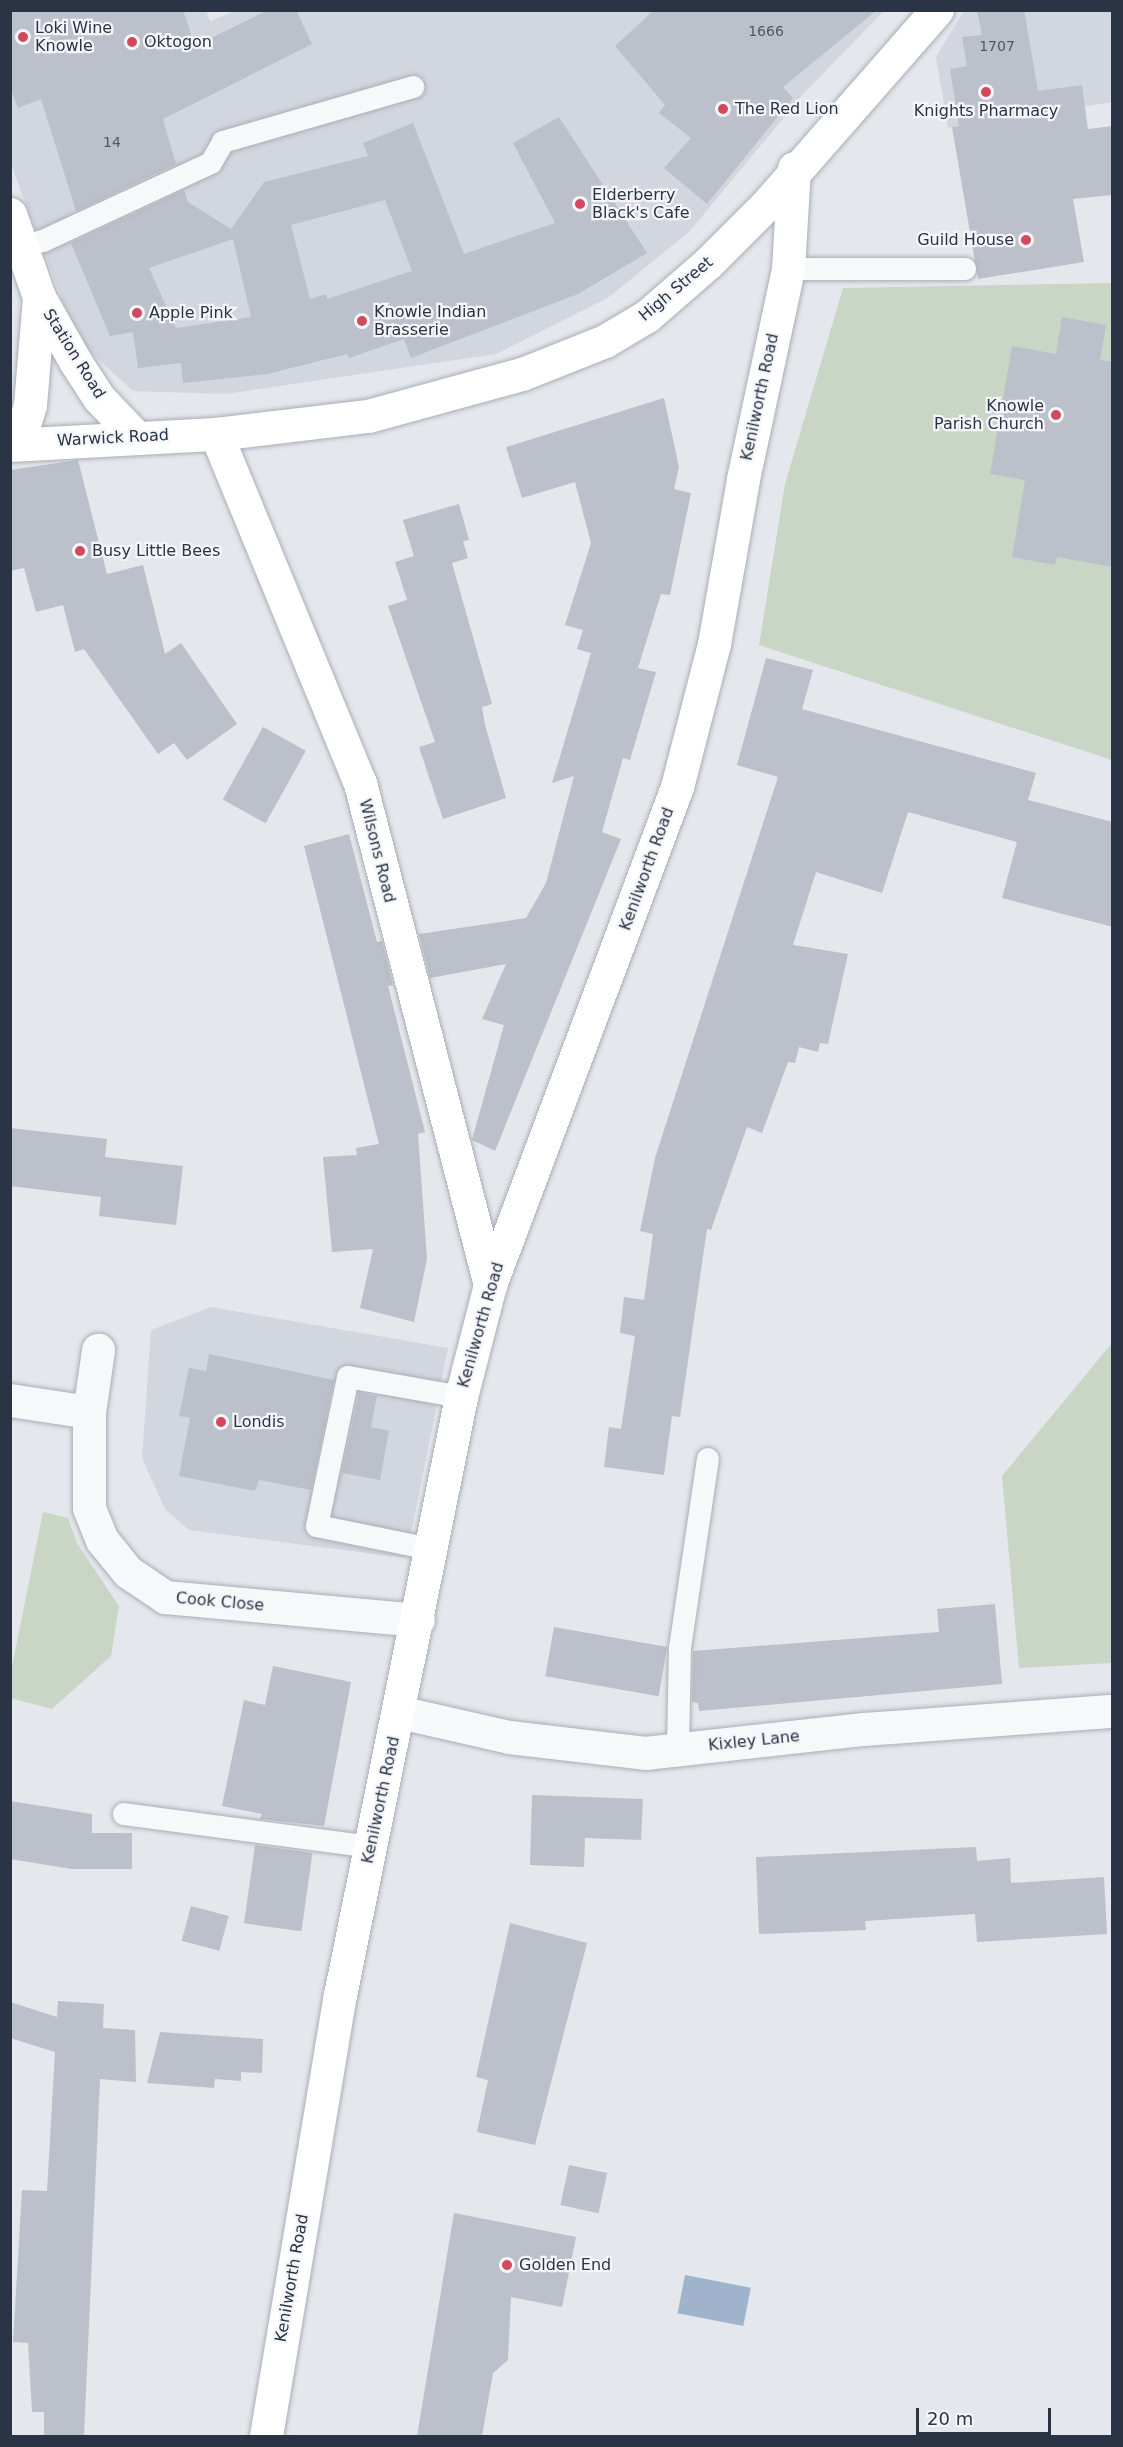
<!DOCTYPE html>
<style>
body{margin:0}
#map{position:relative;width:1123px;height:2447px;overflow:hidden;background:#e4e7ec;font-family:"DejaVu Sans",sans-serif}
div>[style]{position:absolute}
.built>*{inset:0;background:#d2d6de}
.green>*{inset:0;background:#c9d6c5}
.water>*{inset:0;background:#9fb4cc;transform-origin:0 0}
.building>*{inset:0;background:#bbc0ca;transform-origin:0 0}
.roads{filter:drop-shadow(0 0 2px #a9aeb7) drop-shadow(0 0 2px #a9aeb7)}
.lane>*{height:22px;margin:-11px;padding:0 11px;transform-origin:11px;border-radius:11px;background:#f7f8fa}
.street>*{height:33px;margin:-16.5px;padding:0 16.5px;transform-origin:16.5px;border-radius:16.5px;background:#f7f8fa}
.secondary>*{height:33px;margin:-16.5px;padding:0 16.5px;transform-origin:16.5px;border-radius:16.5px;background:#fff}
.primary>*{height:33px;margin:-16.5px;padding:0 16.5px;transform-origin:16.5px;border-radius:16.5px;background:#fff}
.dots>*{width:16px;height:16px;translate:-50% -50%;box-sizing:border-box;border:3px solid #f4f6f9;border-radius:50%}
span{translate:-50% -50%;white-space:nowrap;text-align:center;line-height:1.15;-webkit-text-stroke:4.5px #f4f6f9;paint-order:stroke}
.number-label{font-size:14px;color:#4f5766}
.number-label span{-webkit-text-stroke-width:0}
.poi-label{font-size:16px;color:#2b3445}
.left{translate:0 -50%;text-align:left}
.right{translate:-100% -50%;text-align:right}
.street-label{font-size:16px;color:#2b3445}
.frame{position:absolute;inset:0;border:12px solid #2b3445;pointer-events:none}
.scale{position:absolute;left:916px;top:2408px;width:135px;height:27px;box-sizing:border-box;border:3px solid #2b3445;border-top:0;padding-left:8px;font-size:18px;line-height:21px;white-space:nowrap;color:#2b3445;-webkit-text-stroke:4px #f4f6f9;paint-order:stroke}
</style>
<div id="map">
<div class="built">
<i style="clip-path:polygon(238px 10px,884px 11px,803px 94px,690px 231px,609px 297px,496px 354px,226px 394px,133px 391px,78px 341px,11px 165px,10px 11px,206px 11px,210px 21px)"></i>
<i style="clip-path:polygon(964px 11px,1112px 11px,1112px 102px,948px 128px,936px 57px)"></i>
<i style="clip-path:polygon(211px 1307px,448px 1348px,406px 1558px,189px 1530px,165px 1509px,142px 1458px,151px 1330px)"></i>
</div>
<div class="green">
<i style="clip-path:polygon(1112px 283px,1112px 760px,759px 645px,785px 484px,843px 288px)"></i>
<i style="clip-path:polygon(1112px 1343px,1112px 1663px,1019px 1668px,1002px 1476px)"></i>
<i style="clip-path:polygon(43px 1512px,68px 1518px,77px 1543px,119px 1606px,111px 1656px,52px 1709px,10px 1698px,11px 1672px)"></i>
</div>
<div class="water">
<i style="left:685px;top:2275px;width:67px;height:39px;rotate:11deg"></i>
</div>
<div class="building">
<i style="clip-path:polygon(10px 10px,183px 10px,195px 46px,268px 10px,296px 10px,312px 44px,163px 119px,176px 164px,76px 211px,41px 99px,18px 108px,10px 87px)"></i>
<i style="clip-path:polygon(654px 10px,877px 10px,783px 87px,793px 98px,707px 204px,664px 168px,691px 138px,659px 113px,665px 105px,615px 46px)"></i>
<i style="clip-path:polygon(977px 10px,1024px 10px,1038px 91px,1082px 85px,1088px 129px,1113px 126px,1113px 195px,1073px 199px,1084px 262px,978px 279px,952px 127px,959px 126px,950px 69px,967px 66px,962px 37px,982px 35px)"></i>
<i style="clip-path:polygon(evenodd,559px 117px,647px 253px,578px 294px,411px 358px,404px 339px,349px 358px,347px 354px,267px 374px,183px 383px,181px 363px,138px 368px,133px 332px,110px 336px,71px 243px,184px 190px,188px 202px,231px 229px,264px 182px,368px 156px,363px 143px,413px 123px,464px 254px,555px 223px,513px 143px,559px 117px,385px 200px,412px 271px,327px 299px,326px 294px,310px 299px,291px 225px,385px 200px,559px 117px,233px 239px,251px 317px,176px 328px,149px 268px,233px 239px)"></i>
<i style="clip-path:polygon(1062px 317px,1106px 325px,1100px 360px,1113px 362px,1113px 567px,1057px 557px,1055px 565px,1012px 557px,1025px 480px,990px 474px,1012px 346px,1056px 354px)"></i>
<i style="clip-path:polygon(664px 398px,679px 467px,674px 489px,691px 493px,670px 595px,661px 594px,638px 668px,656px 672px,630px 760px,623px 758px,602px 832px,621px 839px,495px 1151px,472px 1140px,504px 1025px,482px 1019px,506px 964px,430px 978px,419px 934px,526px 918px,546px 883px,574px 776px,552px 783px,591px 653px,577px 649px,583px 630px,565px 625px,591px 543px,575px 482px,522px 498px,506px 447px)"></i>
<i style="clip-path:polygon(78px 460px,107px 574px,143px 565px,165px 654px,181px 643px,237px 724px,187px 760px,174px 743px,158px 754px,84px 649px,75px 652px,63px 605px,36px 612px,24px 568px,10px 571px,10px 470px)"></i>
<i style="clip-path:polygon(459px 504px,469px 540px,463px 541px,468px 558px,452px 563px,492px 704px,482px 707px,485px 725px,506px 798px,443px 819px,419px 747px,435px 742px,388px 606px,407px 600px,395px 562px,414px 556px,403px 520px)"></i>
<i style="clip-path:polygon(766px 658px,813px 670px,802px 709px,1036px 773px,1028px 800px,1113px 822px,1113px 927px,1002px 898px,1017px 842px,908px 812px,882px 893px,816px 872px,793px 945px,848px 954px,828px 1044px,820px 1043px,818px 1052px,799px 1047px,795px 1063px,788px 1062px,762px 1133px,747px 1127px,711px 1230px,707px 1229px,680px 1417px,672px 1416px,664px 1475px,604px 1467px,609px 1427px,621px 1429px,635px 1336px,620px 1333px,624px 1297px,644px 1300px,653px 1234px,640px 1231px,655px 1158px,778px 777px,737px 765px)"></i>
<i style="left:263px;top:727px;width:49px;height:83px;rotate:29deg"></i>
<i style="clip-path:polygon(349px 834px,377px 942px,382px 941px,393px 985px,388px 986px,425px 1132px,418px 1134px,427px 1259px,414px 1322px,360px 1308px,373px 1249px,332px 1252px,323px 1157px,357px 1155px,356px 1148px,379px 1144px,304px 846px)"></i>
<i style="clip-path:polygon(10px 1128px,107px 1139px,105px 1157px,183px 1166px,176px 1225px,99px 1216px,101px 1197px,10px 1186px)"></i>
<i style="clip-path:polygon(209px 1354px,334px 1380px,311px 1490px,259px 1480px,255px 1491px,179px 1476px,190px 1418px,179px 1416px,189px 1368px,206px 1371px)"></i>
<i style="clip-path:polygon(359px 1393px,377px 1396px,371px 1427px,389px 1431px,380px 1480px,342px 1473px)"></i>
<i style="clip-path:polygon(995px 1604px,1002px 1684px,699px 1711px,698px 1703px,692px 1702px,693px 1651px,939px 1632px,937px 1609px)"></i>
<i style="left:554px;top:1627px;width:115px;height:50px;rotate:10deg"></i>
<i style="clip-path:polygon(273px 1666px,351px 1682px,324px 1826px,260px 1819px,262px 1814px,222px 1806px,244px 1700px,265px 1705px)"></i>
<i style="clip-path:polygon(532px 1795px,643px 1799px,641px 1840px,585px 1838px,584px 1867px,530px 1865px)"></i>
<i style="clip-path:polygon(10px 1801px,92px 1814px,92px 1833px,132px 1833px,132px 1869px,72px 1869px,10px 1859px)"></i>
<i style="left:255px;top:1845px;width:58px;height:79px;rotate:8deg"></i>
<i style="clip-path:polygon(976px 1847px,977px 1861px,1010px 1858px,1011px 1883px,1104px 1877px,1107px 1934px,977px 1942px,975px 1914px,865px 1921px,866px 1930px,759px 1934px,756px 1857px)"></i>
<i style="left:191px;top:1906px;width:39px;height:36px;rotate:15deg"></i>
<i style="clip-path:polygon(510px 1923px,587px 1943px,535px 2145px,477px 2132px,488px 2080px,476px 2077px)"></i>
<i style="clip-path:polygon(58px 2001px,104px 2004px,103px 2028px,135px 2030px,136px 2082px,100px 2079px,84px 2436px,44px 2436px,44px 2412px,32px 2412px,28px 2343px,13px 2342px,22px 2190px,47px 2191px,55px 2052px,10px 2038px,10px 2002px,57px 2017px)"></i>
<i style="clip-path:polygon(160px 2032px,263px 2039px,262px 2073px,241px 2072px,241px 2081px,215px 2079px,214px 2088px,147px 2083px)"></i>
<i style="left:569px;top:2165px;width:39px;height:41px;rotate:12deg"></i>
<i style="clip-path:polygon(454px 2213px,576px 2237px,562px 2307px,511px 2297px,508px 2360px,493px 2373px,482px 2436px,417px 2436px)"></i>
</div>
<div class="roads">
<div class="lane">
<i style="left:23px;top:246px;width:21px;rotate:-14deg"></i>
<i style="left:43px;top:241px;width:185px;rotate:-24.9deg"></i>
<i style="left:211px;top:163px;width:24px;rotate:-60deg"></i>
<i style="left:223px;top:142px;width:198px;rotate:-16.1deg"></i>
<i style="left:788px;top:269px;width:177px"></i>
<i style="left:431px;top:1549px;width:116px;rotate:-168.6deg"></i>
<i style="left:317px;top:1526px;width:152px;rotate:-78.2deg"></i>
<i style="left:348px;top:1377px;width:115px;rotate:10deg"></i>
<i style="left:678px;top:1749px;width:101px;rotate:-88.9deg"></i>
<i style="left:680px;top:1648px;width:191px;rotate:-81.6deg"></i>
<i style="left:124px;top:1814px;width:249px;rotate:7.6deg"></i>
</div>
<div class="street">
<i style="left:10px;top:1400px;width:80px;rotate:8.6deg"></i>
<i style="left:89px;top:1412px;width:63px;rotate:-81.7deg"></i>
<i style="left:89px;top:1412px;width:96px;rotate:90deg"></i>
<i style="left:89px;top:1508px;width:35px;rotate:68deg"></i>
<i style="left:102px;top:1540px;width:41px;rotate:50.9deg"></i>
<i style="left:128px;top:1572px;width:45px;rotate:34deg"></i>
<i style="left:165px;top:1597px;width:254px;rotate:5.2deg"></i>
<i style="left:399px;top:1712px;width:113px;rotate:12.8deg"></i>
<i style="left:509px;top:1737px;width:137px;rotate:6.7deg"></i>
<i style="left:645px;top:1753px;width:220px;rotate:-6.3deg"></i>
<i style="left:864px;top:1729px;width:249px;rotate:-4.2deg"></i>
</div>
<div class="secondary">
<i style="left:10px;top:214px;width:88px;rotate:70.7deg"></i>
<i style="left:39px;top:297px;width:73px;rotate:60.6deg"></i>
<i style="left:75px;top:361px;width:44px;rotate:57deg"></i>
<i style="left:99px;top:398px;width:52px;rotate:46.5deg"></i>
<i style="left:216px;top:434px;width:378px;rotate:67.6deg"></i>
<i style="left:360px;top:783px;width:519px;rotate:75.48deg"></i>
<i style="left:18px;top:444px;width:41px;rotate:-72.9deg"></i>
<i style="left:30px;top:405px;width:108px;rotate:-85.2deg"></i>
<i style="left:266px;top:2436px;width:447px;rotate:-80.5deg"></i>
<i style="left:340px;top:1995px;width:610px;rotate:-78.56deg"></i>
<i style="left:461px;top:1397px;width:116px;rotate:-75.5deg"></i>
<i style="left:490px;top:1285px;width:532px;rotate:-69.42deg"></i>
<i style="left:677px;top:787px;width:148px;rotate:-75.5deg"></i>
<i style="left:714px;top:644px;width:168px;rotate:-80deg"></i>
<i style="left:743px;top:479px;width:215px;rotate:-77.9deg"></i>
<i style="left:788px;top:269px;width:101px;rotate:-86.6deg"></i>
</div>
<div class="primary">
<i style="left:10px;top:445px;width:206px;rotate:-3.1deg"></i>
<i style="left:216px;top:434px;width:153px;rotate:-6.8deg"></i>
<i style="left:368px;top:416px;width:160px;rotate:-15.3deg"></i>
<i style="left:522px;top:374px;width:89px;rotate:-21.7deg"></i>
<i style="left:605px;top:341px;width:49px;rotate:-30.8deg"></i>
<i style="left:647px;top:316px;width:81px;rotate:-41deg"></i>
<i style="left:708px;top:263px;width:83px;rotate:-45deg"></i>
<i style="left:767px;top:204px;width:258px;rotate:-48.8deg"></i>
</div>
</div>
<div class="dots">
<i style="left:23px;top:37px;background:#d1495b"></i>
<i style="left:132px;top:42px;background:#d1495b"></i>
<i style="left:986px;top:92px;background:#d1495b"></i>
<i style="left:723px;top:109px;background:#d1495b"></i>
<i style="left:580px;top:204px;background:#d1495b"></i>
<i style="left:1026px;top:240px;background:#d1495b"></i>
<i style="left:137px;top:313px;background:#d1495b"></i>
<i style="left:362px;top:321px;background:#d1495b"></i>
<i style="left:1056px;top:415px;background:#d1495b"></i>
<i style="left:80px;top:551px;background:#d1495b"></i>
<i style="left:221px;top:1422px;background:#d1495b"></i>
<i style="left:507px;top:2265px;background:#d1495b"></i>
</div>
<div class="number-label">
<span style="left:766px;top:31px">1666</span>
<span style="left:997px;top:46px">1707</span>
<span style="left:112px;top:142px">14</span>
</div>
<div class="poi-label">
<span class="left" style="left:35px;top:37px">Loki Wine<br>Knowle</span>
<span class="left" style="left:144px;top:42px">Oktogon</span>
<span class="left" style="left:735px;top:109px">The Red Lion</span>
<span style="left:986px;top:111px">Knights Pharmacy</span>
<span class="left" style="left:592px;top:204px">Elderberry<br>Black's Cafe</span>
<span class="right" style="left:1014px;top:240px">Guild House</span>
<span class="left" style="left:374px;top:321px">Knowle Indian<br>Brasserie</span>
<span class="left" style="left:149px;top:313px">Apple Pink</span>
<span class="right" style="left:1044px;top:415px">Knowle<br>Parish Church</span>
<span class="left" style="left:92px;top:551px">Busy Little Bees</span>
<span class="left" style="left:233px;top:1422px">Londis</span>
<span class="left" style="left:519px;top:2265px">Golden End</span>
</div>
<div class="street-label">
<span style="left:676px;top:289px;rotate:-40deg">High Street</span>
<span style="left:74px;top:354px;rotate:58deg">Station Road</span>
<span style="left:760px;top:397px;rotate:-78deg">Kenilworth Road</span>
<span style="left:113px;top:438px;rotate:-3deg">Warwick Road</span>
<span style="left:377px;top:851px;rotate:76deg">Wilsons Road</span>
<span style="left:647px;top:869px;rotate:-70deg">Kenilworth Road</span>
<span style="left:481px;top:1325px;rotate:-74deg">Kenilworth Road</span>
<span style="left:220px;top:1602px;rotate:5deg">Cook Close</span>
<span style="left:754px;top:1741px;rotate:-6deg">Kixley Lane</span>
<span style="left:381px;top:1800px;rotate:-78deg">Kenilworth Road</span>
<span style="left:292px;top:2278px;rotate:-80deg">Kenilworth Road</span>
</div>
<div class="frame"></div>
<div class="scale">20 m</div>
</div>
